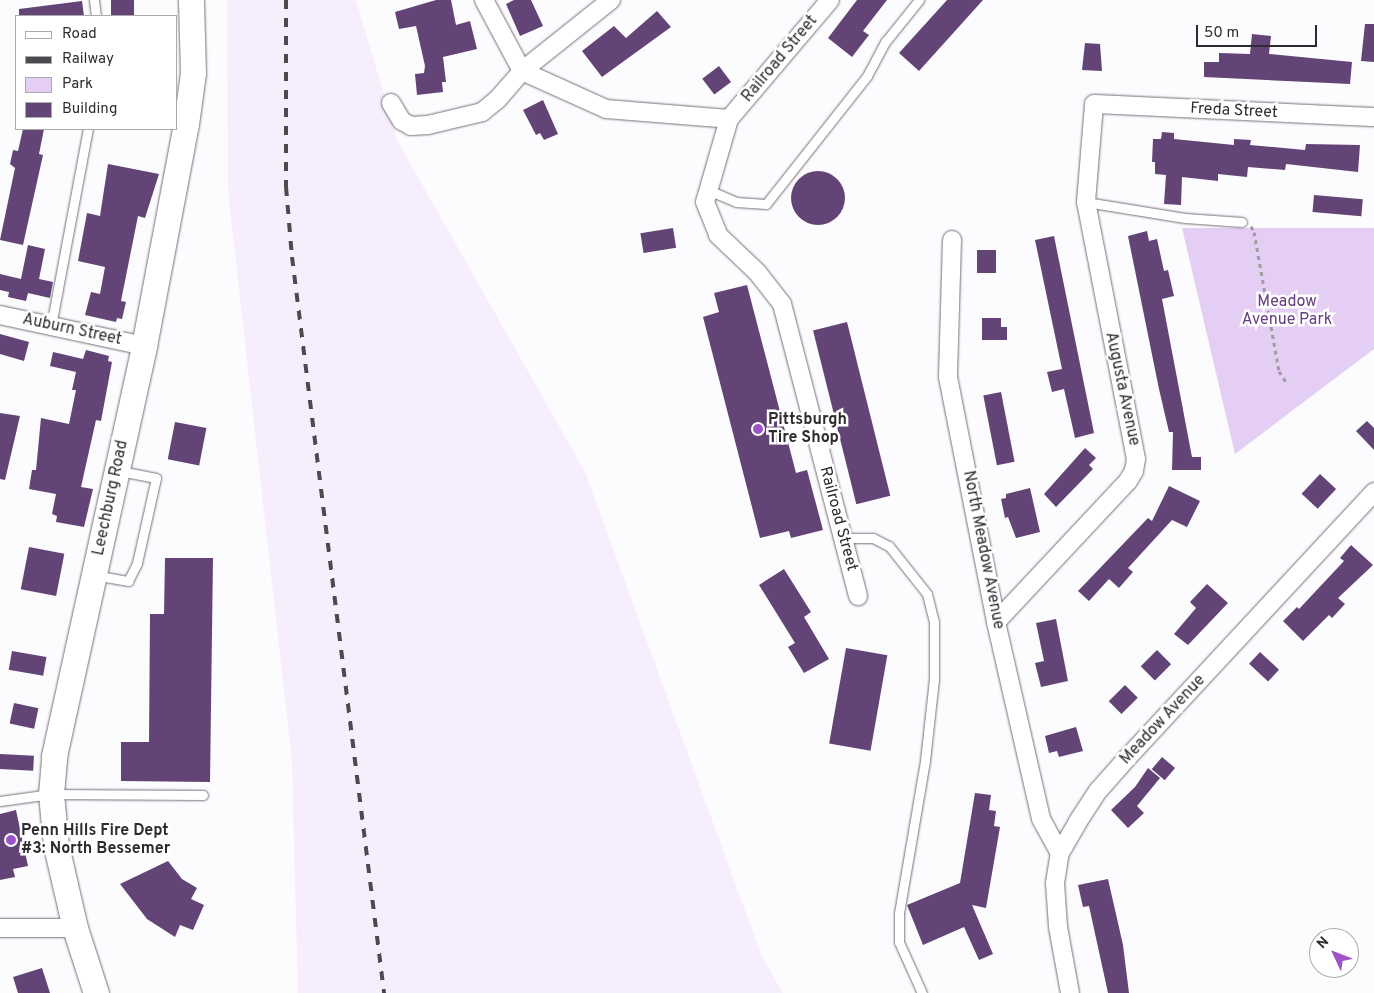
<!DOCTYPE html>
<style>
body{margin:0}
#map{position:relative;width:1374px;height:993px;overflow:hidden;background:#fcfbfe;font-family:Overpass,sans-serif}
div>[style]{position:absolute}
.built>*{inset:0;background:#f6edfd}
.green>*{inset:0;background:#e4cef4}
.building>*{inset:0;background:#634477;transform-origin:0 0}
.round{border-radius:50%}
.path>*{height:3px;margin-top:-1.5px;transform-origin:0;background:repeating-linear-gradient(90deg,#9e9da0 0 4px,transparent 0 8px)}
.roads{filter:drop-shadow(0 0 1px #766f7a) drop-shadow(0 0 1px #766f7a)}
.lane>*{height:9px;margin:-4.5px;padding:0 4.5px;transform-origin:4.5px;border-radius:4.5px;background:#fff}
.street>*{height:18px;margin:-9px;padding:0 9px;transform-origin:9px;border-radius:9px;background:#fff}
.secondary>*{height:25px;margin:-12.5px;padding:0 12.5px;transform-origin:12.5px;border-radius:12.5px;background:#fff}
.rail>*{height:4px;margin-top:-2px;transform-origin:0;background:repeating-linear-gradient(90deg,#4c4a4e 0 9px,transparent 0 18px)}
.dots>*{width:14px;height:14px;translate:-50% -50%;box-sizing:border-box;border:2px solid #fff;border-radius:50%}
span{translate:-50% -50%;white-space:nowrap;text-align:center;line-height:1.15;-webkit-text-stroke:5px #fff;paint-order:stroke}
.street-label{font-size:16px;color:#2d2b2f}
.park-label{font-size:16px;color:#663b81}
.poi-label{font-size:16px;color:#2d2b2f;font-weight:700}
.left{translate:0 -50%;text-align:left}
.legend{position:absolute;left:15px;top:15px;width:162px;height:115px;box-sizing:border-box;background:#fff;border:1px solid #abaaac;margin:0;padding:6px 9px;list-style:none;font-size:15px;color:#2d2b2f}
.legend li{display:flex;align-items:center;gap:10px;height:25px}
.legend b{width:25px;border:1px solid #abaaac}
.north{position:absolute;left:1309px;top:928px;width:50px;height:50px;box-sizing:border-box;background:#fff;border:1px solid #abaaac;border-radius:50%;rotate:313deg;font-size:14px;font-weight:700;line-height:20px;text-align:center;color:#2d2b2f}
.north::after{content:'';display:block;margin:auto;width:18px;height:22px;background:#9c54c7;clip-path:polygon(50% 0,100% 100%,50% 72%,0 100%)}
.scale{position:absolute;left:1196px;top:25px;width:121px;height:22px;box-sizing:border-box;border:2px solid #2d2b2f;border-top:0;padding-left:6px;font-size:15px;line-height:18px;white-space:nowrap;color:#2d2b2f;-webkit-text-stroke:4px #fff;paint-order:stroke}
</style>
<div id="map">
<div class="built">
<i style="clip-path:polygon(227px 0,356px 0,398px 142px,585px 472px,762px 957px,783px 993px,298px 993px,292px 762px,228px 190px)"></i>
</div>
<div class="green">
<i style="clip-path:polygon(1182px 228px,1374px 228px,1374px 349px,1235px 454px)"></i>
</div>
<div class="building">
<i style="left:111px;top:0;width:23px;height:16px"></i>
<i style="clip-path:polygon(436px 0,451px 0,456px 25px,470px 21px,477px 49px,443px 57px,446px 82px,442px 82px,443px 92px,417px 95px,415px 74px,424px 73px,425px 66px,416px 26px,399px 29px,395px 12px)"></i>
<i style="clip-path:polygon(514px 0,531px 0,543px 26px,520px 36px,506px 4px)"></i>
<i style="clip-path:polygon(857px 0,887px 0,863px 31px,869px 35px,852px 57px,828px 38px)"></i>
<i style="clip-path:polygon(947px 0,983px 0,919px 71px,899px 53px)"></i>
<i style="clip-path:polygon(82px 1px,84px 16px,19px 16px,19px 9px)"></i>
<i style="clip-path:polygon(657px 11px,671px 27px,602px 77px,582px 51px,614px 26px,626px 38px)"></i>
<i style="clip-path:polygon(1365px 24px,1374px 24px,1374px 62px,1361px 61px)"></i>
<i style="clip-path:polygon(1252px 34px,1271px 36px,1269px 54px,1352px 62px,1350px 84px,1204px 77px,1204px 62px,1219px 62px,1219px 53px,1250px 54px)"></i>
<i style="clip-path:polygon(1085px 43px,1100px 44px,1102px 71px,1082px 70px)"></i>
<i style="left:719px;top:66px;width:20px;height:21px;rotate:53deg"></i>
<i style="clip-path:polygon(543px 100px,558px 134px,544px 140px,540px 133px,536px 135px,523px 110px)"></i>
<i style="clip-path:polygon(23px 129px,44px 129px,39px 154px,43px 155px,23px 245px,0 240px,15px 168px,10px 164px,13px 150px,18px 151px)"></i>
<i style="clip-path:polygon(1162px 132px,1174px 133px,1174px 139px,1234px 145px,1234px 139px,1251px 140px,1250px 145px,1305px 150px,1306px 144px,1360px 145px,1358px 172px,1286px 164px,1285px 170px,1248px 167px,1247px 177px,1218px 174px,1218px 181px,1182px 177px,1181px 205px,1164px 204px,1166px 175px,1155px 174px,1155px 162px,1152px 162px,1153px 139px,1161px 139px)"></i>
<i style="clip-path:polygon(108px 164px,159px 174px,145px 218px,138px 216px,121px 301px,126px 302px,122px 319px,117px 318px,116px 322px,85px 315px,91px 292px,100px 294px,105px 267px,78px 261px,87px 213px,100px 216px)"></i>
<i class="round" style="left:791px;top:171px;width:54px;height:54px"></i>
<i style="left:1314px;top:195px;width:49px;height:17px;rotate:5deg"></i>
<i style="left:673px;top:228px;width:20px;height:33px;rotate:81deg"></i>
<i style="clip-path:polygon(1147px 231px,1149px 241px,1157px 239px,1164px 271px,1168px 270px,1174px 296px,1162px 299px,1192px 457px,1201px 457px,1201px 470px,1172px 470px,1173px 432px,1169px 432px,1159px 389px,1128px 236px)"></i>
<i style="clip-path:polygon(1054px 236px,1094px 433px,1075px 438px,1064px 389px,1052px 392px,1047px 372px,1062px 369px,1035px 240px)"></i>
<i style="clip-path:polygon(28px 245px,45px 249px,39px 279px,53px 282px,50px 298px,28px 293px,26px 301px,8px 297px,9px 292px,0 290px,0 274px,21px 279px)"></i>
<i style="left:977px;top:250px;width:19px;height:23px"></i>
<i style="clip-path:polygon(747px 285px,796px 473px,807px 470px,823px 530px,791px 538px,789px 531px,760px 538px,703px 317px,719px 312px,714px 293px)"></i>
<i style="clip-path:polygon(982px 318px,1001px 318px,1001px 327px,1007px 327px,1007px 340px,982px 340px)"></i>
<i style="left:847px;top:322px;width:179px;height:35px;rotate:76deg"></i>
<i style="clip-path:polygon(0 334px,29px 342px,24px 361px,0 354px)"></i>
<i style="clip-path:polygon(86px 350px,109px 356px,108px 361px,112px 362px,101px 421px,96px 420px,81px 487px,93px 489px,84px 527px,56px 522px,57px 516px,52px 514px,56px 494px,29px 489px,32px 470px,36px 470px,41px 418px,69px 424px,76px 390px,72px 390px,76px 372px,50px 366px,53px 352px,83px 359px)"></i>
<i style="left:1001px;top:392px;width:71px;height:18px;rotate:79deg"></i>
<i style="clip-path:polygon(0 413px,20px 416px,5px 480px,0 479px)"></i>
<i style="clip-path:polygon(1367px 421px,1374px 428px,1374px 450px,1356px 431px)"></i>
<i style="left:175px;top:422px;width:32px;height:38px;rotate:11deg"></i>
<i style="clip-path:polygon(1085px 448px,1096px 458px,1089px 465px,1093px 469px,1056px 507px,1044px 494px)"></i>
<i style="left:1320px;top:474px;width:22px;height:27px;rotate:43deg"></i>
<i style="clip-path:polygon(1169px 486px,1200px 501px,1187px 527px,1172px 520px,1128px 568px,1133px 572px,1119px 588px,1109px 579px,1089px 601px,1078px 591px,1148px 518px,1152px 521px)"></i>
<i style="clip-path:polygon(1030px 488px,1040px 532px,1016px 538px,1008px 517px,1005px 518px,1001px 499px,1006px 498px,1006px 494px)"></i>
<i style="clip-path:polygon(1351px 545px,1373px 565px,1338px 598px,1345px 604px,1332px 618px,1329px 615px,1303px 641px,1283px 621px,1297px 607px,1299px 609px,1344px 561px,1340px 558px)"></i>
<i style="left:29px;top:547px;width:36px;height:43px;rotate:11deg"></i>
<i style="clip-path:polygon(165px 558px,213px 558px,210px 782px,121px 781px,121px 742px,149px 742px,150px 614px,164px 614px)"></i>
<i style="clip-path:polygon(784px 569px,811px 612px,804px 617px,829px 659px,804px 673px,788px 647px,795px 643px,759px 585px)"></i>
<i style="clip-path:polygon(1207px 584px,1228px 603px,1188px 645px,1174px 634px,1196px 608px,1190px 602px)"></i>
<i style="clip-path:polygon(1056px 619px,1068px 681px,1041px 687px,1035px 663px,1044px 661px,1036px 623px)"></i>
<i style="left:846px;top:648px;width:42px;height:97px;rotate:10deg"></i>
<i style="left:1157px;top:650px;width:20px;height:23px;rotate:45deg"></i>
<i style="left:12px;top:651px;width:35px;height:19px;rotate:10deg"></i>
<i style="left:1260px;top:652px;width:26px;height:16px;rotate:43deg"></i>
<i style="left:1125px;top:685px;width:18px;height:23px;rotate:45deg"></i>
<i style="left:14px;top:703px;width:25px;height:21px;rotate:12deg"></i>
<i style="clip-path:polygon(1076px 727px,1083px 751px,1059px 757px,1057px 751px,1049px 753px,1045px 736px)"></i>
<i style="left:0;top:754px;width:34px;height:15px;rotate:3deg"></i>
<i style="left:1162px;top:757px;width:17px;height:16px;rotate:40deg"></i>
<i style="clip-path:polygon(1148px 768px,1160px 778px,1137px 806px,1144px 813px,1128px 828px,1111px 810px,1135px 787px)"></i>
<i style="clip-path:polygon(975px 793px,991px 795px,989px 810px,996px 811px,994px 826px,1000px 827px,986px 908px,972px 905px,993px 954px,979px 960px,964px 927px,923px 945px,907px 905px,960px 883px)"></i>
<i style="clip-path:polygon(16px 810px,28px 866px,13px 869px,15px 877px,0 880px,0 814px)"></i>
<i style="clip-path:polygon(168px 861px,182px 879px,197px 888px,191px 899px,204px 905px,193px 930px,180px 925px,175px 937px,147px 919px,120px 884px)"></i>
<i style="clip-path:polygon(1108px 879px,1123px 945px,1129px 993px,1108px 993px,1089px 906px,1083px 907px,1078px 885px)"></i>
<i style="clip-path:polygon(42px 968px,50px 993px,18px 993px,13px 977px)"></i>
</div>
<div class="path">
<i style="left:1251px;top:226px;width:7px;rotate:63deg"></i>
<i style="left:1254px;top:232px;width:141px;rotate:79.8deg"></i>
<i style="left:1279px;top:371px;width:13px;rotate:58deg"></i>
</div>
<div class="roads">
<div class="lane">
<i style="left:94px;top:0;width:16px;rotate:83deg"></i>
<i style="left:708px;top:190px;width:30px;rotate:23deg"></i>
<i style="left:736px;top:202px;width:30px;rotate:4deg"></i>
<i style="left:766px;top:204px;width:163px;rotate:-51.7deg"></i>
<i style="left:867px;top:76px;width:40px;rotate:-62deg"></i>
<i style="left:886px;top:41px;width:53px;rotate:-51.2deg"></i>
<i style="left:1086px;top:202px;width:100px;rotate:9.2deg"></i>
<i style="left:1185px;top:218px;width:57px;rotate:4deg"></i>
<i style="left:51px;top:326px;width:200px;rotate:-79.4deg"></i>
<i style="left:843px;top:538px;width:30px"></i>
<i style="left:873px;top:538px;width:18px;rotate:27deg"></i>
<i style="left:889px;top:546px;width:61px;rotate:51.6deg"></i>
<i style="left:927px;top:594px;width:29px;rotate:76deg"></i>
<i style="left:934px;top:622px;width:57px;rotate:90deg"></i>
<i style="left:934px;top:679px;width:82px;rotate:96.3deg"></i>
<i style="left:925px;top:761px;width:154px;rotate:99.7deg"></i>
<i style="left:899px;top:913px;width:29px;rotate:90deg"></i>
<i style="left:899px;top:942px;width:56px;rotate:65.7deg"></i>
<i style="left:94px;top:575px;width:35px;rotate:10deg"></i>
<i style="left:128px;top:581px;width:20px;rotate:-63deg"></i>
<i style="left:137px;top:563px;width:87px;rotate:-77.4deg"></i>
<i style="left:156px;top:478px;width:38px;rotate:-169deg"></i>
<i style="left:0;top:801px;width:51px;rotate:-7.8deg"></i>
<i style="left:51px;top:794px;width:152px;rotate:0.4deg"></i>
</div>
<div class="street">
<i style="left:484px;top:0;width:81px;rotate:61.8deg"></i>
<i style="left:522px;top:71px;width:92px;rotate:24.3deg"></i>
<i style="left:606px;top:109px;width:123px;rotate:4.6deg"></i>
<i style="left:729px;top:119px;width:156px;rotate:-49.7deg"></i>
<i style="left:391px;top:103px;width:21px;rotate:59deg"></i>
<i style="left:402px;top:121px;width:10px;rotate:29deg"></i>
<i style="left:411px;top:126px;width:17px;rotate:-3deg"></i>
<i style="left:428px;top:125px;width:56px;rotate:-13.5deg"></i>
<i style="left:482px;top:112px;width:19px;rotate:-39deg"></i>
<i style="left:497px;top:100px;width:38px;rotate:-49deg"></i>
<i style="left:522px;top:71px;width:114px;rotate:-38.6deg"></i>
<i style="left:729px;top:119px;width:86px;rotate:106.1deg"></i>
<i style="left:705px;top:202px;width:35px;rotate:68deg"></i>
<i style="left:718px;top:235px;width:54px;rotate:43.5deg"></i>
<i style="left:757px;top:272px;width:41px;rotate:52deg"></i>
<i style="left:782px;top:304px;width:302px;rotate:75.4deg"></i>
<i style="left:952px;top:240px;width:137px;rotate:91.7deg"></i>
<i style="left:948px;top:377px;width:250px;rotate:78.9deg"></i>
<i style="left:996px;top:622px;width:202px;rotate:77.1deg"></i>
<i style="left:1041px;top:819px;width:39px;rotate:61deg"></i>
<i style="left:0;top:315px;width:147px;rotate:12.1deg"></i>
<i style="left:996px;top:622px;width:193px;rotate:-46.9deg"></i>
<i style="left:1128px;top:481px;width:12px;rotate:-59deg"></i>
<i style="left:1134px;top:471px;width:12px;rotate:-81deg"></i>
<i style="left:1136px;top:459px;width:262px;rotate:-101deg"></i>
<i style="left:1086px;top:202px;width:98px;rotate:-85.3deg"></i>
<i style="left:1094px;top:104px;width:280px;rotate:2.7deg"></i>
<i style="left:0;top:928px;width:75px"></i>
<i style="left:1070px;top:993px;width:67px;rotate:-100.3deg"></i>
<i style="left:1058px;top:927px;width:44px;rotate:-93.9deg"></i>
<i style="left:1055px;top:883px;width:30px;rotate:-81deg"></i>
<i style="left:1060px;top:853px;width:34px;rotate:-60deg"></i>
<i style="left:1077px;top:823px;width:38px;rotate:-57deg"></i>
<i style="left:1098px;top:791px;width:45px;rotate:-48.6deg"></i>
<i style="left:1128px;top:757px;width:362px;rotate:-47.1deg"></i>
</div>
<div class="secondary">
<i style="left:96px;top:993px;width:68px;rotate:-107.9deg"></i>
<i style="left:75px;top:928px;width:84px;rotate:-103deg"></i>
<i style="left:56px;top:846px;width:52px;rotate:-95.5deg"></i>
<i style="left:51px;top:794px;width:38px;rotate:-85deg"></i>
<i style="left:54px;top:756px;width:420px;rotate:-77.6deg"></i>
<i style="left:144px;top:346px;width:226px;rotate:-79.3deg"></i>
<i style="left:186px;top:124px;width:51px;rotate:-82.2deg"></i>
<i style="left:193px;top:73px;width:73px;rotate:-91.6deg"></i>
</div>
</div>
<div class="rail">
<i style="left:286px;top:0;width:187px;rotate:90deg"></i>
<i style="left:286px;top:187px;width:70px;rotate:85.1deg"></i>
<i style="left:292px;top:257px;width:742px;rotate:82.87deg"></i>
</div>
<div class="dots">
<i style="left:758px;top:429px;background:#9c54c7"></i>
<i style="left:11px;top:840px;background:#9c54c7"></i>
</div>
<div class="street-label">
<span style="left:780px;top:59px;rotate:-50deg">Railroad Street</span>
<span style="left:1234px;top:111px;rotate:3deg">Freda Street</span>
<span style="left:72px;top:330px;rotate:12deg">Auburn Street</span>
<span style="left:1122px;top:389px;rotate:78deg">Augusta Avenue</span>
<span style="left:111px;top:498px;rotate:-78deg">Leechburg Road</span>
<span style="left:838px;top:519px;rotate:75deg">Railroad Street</span>
<span style="left:983px;top:550px;rotate:79deg">North Meadow Avenue</span>
<span style="left:1163px;top:720px;rotate:-47deg">Meadow Avenue</span>
</div>
<div class="park-label">
<span style="left:1287px;top:311px">Meadow<br>Avenue Park</span>
</div>
<div class="poi-label">
<span class="left" style="left:768px;top:429px">Pittsburgh<br>Tire Shop</span>
<span class="left" style="left:21px;top:840px">Penn Hills Fire Dept<br>#3: North Bessemer</span>
</div>
<ul class="legend">
<li><b style="height:6px;background:#fff"></b>Road</li>
<li><b style="height:6px;background:#4c4a4e"></b>Railway</li>
<li><b style="height:14px;background:#e4cef4"></b>Park</li>
<li><b style="height:14px;background:#634477"></b>Building</li>
</ul>
<div class="north">N</div>
<div class="scale">50 m</div>
</div>
